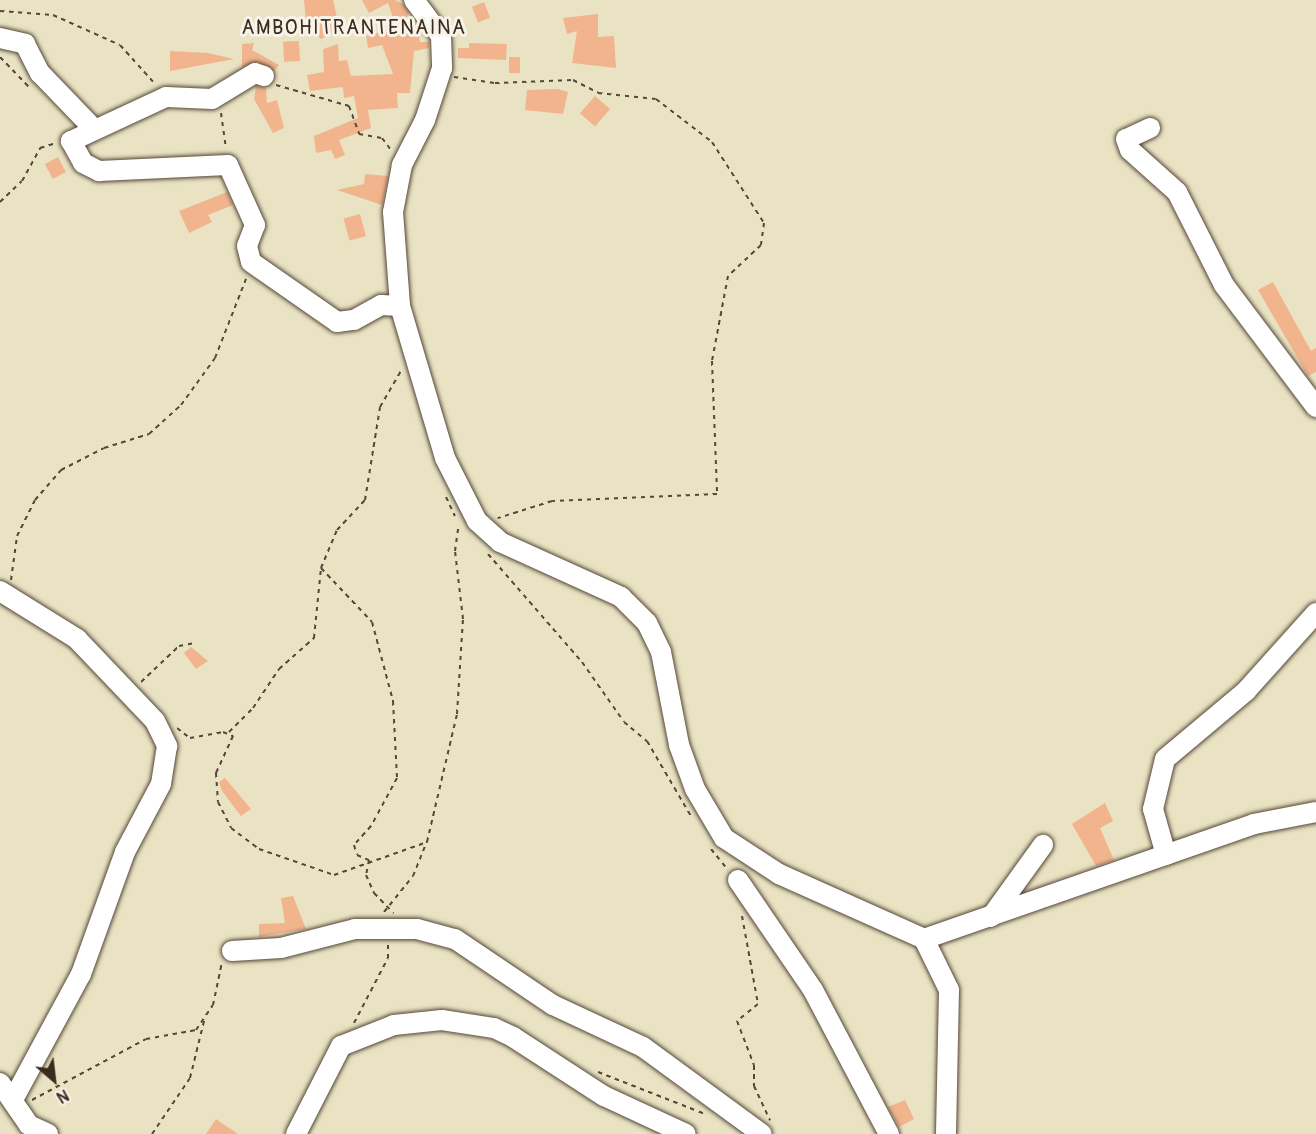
<!DOCTYPE html>
<style>
body{margin:0}
#map{position:relative;width:1316px;height:1134px;overflow:hidden;background:#e9e3c3;font-family:Pangolin,sans-serif}
div>[style]{position:absolute}
.building>*{inset:0;background:#f2b48d;transform-origin:0 0}
.path>*{height:2px;margin-top:-1px;transform-origin:0;background:repeating-linear-gradient(90deg,#554637 0 4.5px,transparent 0 9px)}
.roads{filter:drop-shadow(0 0 2px #554637) drop-shadow(0 0 2px #554637)}
.minor>*{height:20px;margin:-10px;padding:0 10px;transform-origin:10px;border-radius:10px;background:#fff}
span{translate:-50% -50%;white-space:nowrap;text-align:center;line-height:1.15;-webkit-text-stroke:6px #f7f3e8;paint-order:stroke}
.neighbourhood-label{font-size:20px;color:#3b2a1e;letter-spacing:1.5px}
.north{position:absolute;left:24px;top:1050px;width:60px;height:60px;-webkit-text-stroke:4px #f7f3e8;paint-order:stroke;rotate:152deg;font-size:16px;font-weight:700;line-height:24px;text-align:center;color:#3b2a1e}
.north::after{content:'';display:block;margin:auto;width:21px;height:27px;background:#3b2a1e;clip-path:polygon(50% 0,100% 100%,50% 72%,0 100%)}
</style>
<div id="map">
<div class="building">
<i style="clip-path:polygon(304px 0,333px 0,340px 29px,321px 39px,306px 23px)"></i>
<i style="clip-path:polygon(362px 0,395px 0,404px 5px,409px 13px,399px 30px,418px 27px,420px 42px,429px 42px,429px 48px,414px 51px,410px 93px,397px 93px,398px 108px,368px 110px,371px 128px,339px 140px,345px 155px,335px 159px,331px 150px,316px 153px,314px 136px,358px 118px,354px 96px,344px 98px,343px 87px,310px 91px,307px 75px,324px 72px,323px 49px,338px 44px,339px 61px,347px 60px,351px 76px,393px 74px,382px 45px,368px 48px,366px 35px,397px 29px,388px 3px,369px 13px)"></i>
<i style="left:484px;top:2px;width:17px;height:13px;rotate:69deg"></i>
<i style="clip-path:polygon(598px 14px,598px 37px,614px 36px,616px 68px,572px 63px,577px 31px,567px 34px,563px 18px)"></i>
<i style="left:299px;top:41px;width:20px;height:16px;rotate:87deg"></i>
<i style="clip-path:polygon(254px 43px,252px 50px,279px 65px,274px 71px,258px 62px,242px 67px,242px 44px)"></i>
<i style="clip-path:polygon(469px 43px,507px 44px,506px 60px,458px 58px,458px 48px,469px 48px)"></i>
<i style="clip-path:polygon(170px 51px,208px 53px,234px 59px,170px 71px)"></i>
<i style="left:509px;top:57px;width:11px;height:16px"></i>
<i style="clip-path:polygon(256px 86px,266px 88px,267px 103px,277px 100px,284px 128px,273px 133px,254px 99px)"></i>
<i style="clip-path:polygon(558px 89px,568px 92px,563px 114px,525px 110px,527px 90px)"></i>
<i style="left:595px;top:96px;width:20px;height:23px;rotate:41deg"></i>
<i style="left:58px;top:157px;width:17px;height:15px;rotate:62deg"></i>
<i style="clip-path:polygon(365px 174px,388px 176px,382px 205px,337px 190px,364px 184px)"></i>
<i style="clip-path:polygon(227px 192px,233px 205px,208px 215px,212px 222px,189px 233px,179px 211px)"></i>
<i style="left:360px;top:214px;width:23px;height:17px;rotate:75deg"></i>
<i style="clip-path:polygon(1273px 282px,1311px 351px,1316px 348px,1316px 372px,1308px 376px,1258px 290px)"></i>
<i style="clip-path:polygon(191px 647px,208px 661px,196px 669px,184px 653px)"></i>
<i style="clip-path:polygon(225px 778px,251px 809px,241px 816px,222px 791px,219px 782px)"></i>
<i style="clip-path:polygon(1105px 803px,1113px 821px,1100px 828px,1114px 860px,1096px 866px,1072px 824px)"></i>
<i style="clip-path:polygon(293px 896px,306px 929px,259px 937px,259px 924px,285px 923px,281px 898px)"></i>
<i style="clip-path:polygon(905px 1100px,914px 1119px,899px 1127px,888px 1107px)"></i>
<i style="clip-path:polygon(216px 1119px,238px 1134px,206px 1134px)"></i>
</div>
<div class="path">
<i style="left:0;top:11px;width:53px;rotate:4.3deg"></i>
<i style="left:53px;top:15px;width:73px;rotate:24.1deg"></i>
<i style="left:120px;top:45px;width:54px;rotate:48deg"></i>
<i style="left:0;top:57px;width:42px;rotate:46deg"></i>
<i style="left:454px;top:77px;width:41px;rotate:8.3deg"></i>
<i style="left:495px;top:83px;width:78px;rotate:-2.2deg"></i>
<i style="left:573px;top:80px;width:28px;rotate:27deg"></i>
<i style="left:598px;top:93px;width:58px;rotate:5.9deg"></i>
<i style="left:656px;top:99px;width:71px;rotate:37.5deg"></i>
<i style="left:712px;top:142px;width:96px;rotate:57.3deg"></i>
<i style="left:764px;top:223px;width:22px;rotate:98deg"></i>
<i style="left:761px;top:245px;width:45px;rotate:136.8deg"></i>
<i style="left:728px;top:276px;width:86px;rotate:100.7deg"></i>
<i style="left:712px;top:361px;width:133px;rotate:87.8deg"></i>
<i style="left:717px;top:494px;width:165px;rotate:177.6deg"></i>
<i style="left:552px;top:501px;width:57px;rotate:162.5deg"></i>
<i style="left:276px;top:85px;width:76px;rotate:16deg"></i>
<i style="left:349px;top:106px;width:30px;rotate:70deg"></i>
<i style="left:359px;top:134px;width:23px;rotate:10deg"></i>
<i style="left:382px;top:138px;width:15px;rotate:53deg"></i>
<i style="left:221px;top:113px;width:36px;rotate:82deg"></i>
<i style="left:0;top:202px;width:30px;rotate:-44deg"></i>
<i style="left:22px;top:181px;width:38px;rotate:-61deg"></i>
<i style="left:40px;top:148px;width:17px;rotate:-17deg"></i>
<i style="left:446px;top:497px;width:21px;rotate:65deg"></i>
<i style="left:488px;top:554px;width:143px;rotate:49deg"></i>
<i style="left:582px;top:662px;width:73px;rotate:55deg"></i>
<i style="left:624px;top:722px;width:30px;rotate:40deg"></i>
<i style="left:647px;top:741px;width:89px;rotate:59.7deg"></i>
<i style="left:321px;top:568px;width:74px;rotate:46.6deg"></i>
<i style="left:372px;top:622px;width:82px;rotate:75.1deg"></i>
<i style="left:393px;top:701px;width:77px;rotate:87deg"></i>
<i style="left:397px;top:778px;width:55px;rotate:118.4deg"></i>
<i style="left:371px;top:826px;width:25px;rotate:132deg"></i>
<i style="left:354px;top:845px;width:10px;rotate:73deg"></i>
<i style="left:357px;top:855px;width:13px;rotate:23deg"></i>
<i style="left:369px;top:860px;width:15px;rotate:101deg"></i>
<i style="left:366px;top:875px;width:20px;rotate:66deg"></i>
<i style="left:374px;top:893px;width:28px;rotate:46deg"></i>
<i style="left:11px;top:580px;width:44px;rotate:-82.2deg"></i>
<i style="left:17px;top:536px;width:40px;rotate:-63.4deg"></i>
<i style="left:35px;top:500px;width:40px;rotate:-49deg"></i>
<i style="left:61px;top:470px;width:48px;rotate:-27.1deg"></i>
<i style="left:104px;top:448px;width:47px;rotate:-17.3deg"></i>
<i style="left:149px;top:434px;width:43px;rotate:-42.2deg"></i>
<i style="left:181px;top:405px;width:58px;rotate:-54.1deg"></i>
<i style="left:215px;top:358px;width:85px;rotate:-68.6deg"></i>
<i style="left:141px;top:682px;width:52px;rotate:-43.5deg"></i>
<i style="left:179px;top:646px;width:16px;rotate:-11deg"></i>
<i style="left:177px;top:728px;width:16px;rotate:38deg"></i>
<i style="left:190px;top:738px;width:34px;rotate:-10deg"></i>
<i style="left:223px;top:732px;width:11px;rotate:22deg"></i>
<i style="left:233px;top:736px;width:41px;rotate:114.7deg"></i>
<i style="left:216px;top:773px;width:29px;rotate:86deg"></i>
<i style="left:218px;top:802px;width:29px;rotate:63deg"></i>
<i style="left:231px;top:828px;width:35px;rotate:37deg"></i>
<i style="left:259px;top:849px;width:79px;rotate:19.1deg"></i>
<i style="left:334px;top:875px;width:99px;rotate:-19.5deg"></i>
<i style="left:229px;top:732px;width:34px;rotate:-45deg"></i>
<i style="left:253px;top:708px;width:47px;rotate:-56.3deg"></i>
<i style="left:279px;top:669px;width:47px;rotate:-41.5deg"></i>
<i style="left:314px;top:638px;width:70px;rotate:-84.3deg"></i>
<i style="left:321px;top:568px;width:41px;rotate:-67.2deg"></i>
<i style="left:337px;top:530px;width:41px;rotate:-47deg"></i>
<i style="left:365px;top:500px;width:94px;rotate:-80.8deg"></i>
<i style="left:380px;top:407px;width:44px;rotate:-59.9deg"></i>
<i style="left:711px;top:849px;width:27px;rotate:51deg"></i>
<i style="left:384px;top:912px;width:46px;rotate:-51.1deg"></i>
<i style="left:413px;top:876px;width:37px;rotate:-68deg"></i>
<i style="left:427px;top:842px;width:131px;rotate:-76.8deg"></i>
<i style="left:457px;top:714px;width:95px;rotate:-86.4deg"></i>
<i style="left:463px;top:619px;width:68px;rotate:-96.7deg"></i>
<i style="left:455px;top:551px;width:27px;rotate:-82deg"></i>
<i style="left:742px;top:916px;width:89px;rotate:79.7deg"></i>
<i style="left:758px;top:1004px;width:27px;rotate:141deg"></i>
<i style="left:737px;top:1021px;width:47px;rotate:68.9deg"></i>
<i style="left:754px;top:1065px;width:21px;rotate:90deg"></i>
<i style="left:754px;top:1086px;width:38px;rotate:65deg"></i>
<i style="left:354px;top:1023px;width:73px;rotate:-62.4deg"></i>
<i style="left:388px;top:958px;width:14px;rotate:-90deg"></i>
<i style="left:598px;top:1072px;width:115px;rotate:21.4deg"></i>
<i style="left:32px;top:1100px;width:129px;rotate:-28.2deg"></i>
<i style="left:146px;top:1039px;width:51px;rotate:-10.2deg"></i>
<i style="left:196px;top:1030px;width:30px;rotate:-56deg"></i>
<i style="left:213px;top:1005px;width:44px;rotate:-78.2deg"></i>
<i style="left:152px;top:1134px;width:68px;rotate:-55.8deg"></i>
<i style="left:190px;top:1078px;width:59px;rotate:-76.2deg"></i>
</div>
<div class="roads">
<div class="minor">
<i style="left:414px;top:0;width:45px;rotate:53.1deg"></i>
<i style="left:441px;top:36px;width:32px;rotate:88deg"></i>
<i style="left:442px;top:68px;width:55px;rotate:108.1deg"></i>
<i style="left:425px;top:120px;width:51px;rotate:117.1deg"></i>
<i style="left:402px;top:165px;width:48px;rotate:100.8deg"></i>
<i style="left:393px;top:212px;width:94px;rotate:85.7deg"></i>
<i style="left:400px;top:306px;width:159px;rotate:73.5deg"></i>
<i style="left:445px;top:458px;width:71px;rotate:63.1deg"></i>
<i style="left:477px;top:521px;width:31px;rotate:42deg"></i>
<i style="left:500px;top:542px;width:133px;rotate:24.4deg"></i>
<i style="left:621px;top:597px;width:37px;rotate:45deg"></i>
<i style="left:647px;top:623px;width:32px;rotate:64deg"></i>
<i style="left:661px;top:652px;width:95px;rotate:79deg"></i>
<i style="left:679px;top:745px;width:47px;rotate:70deg"></i>
<i style="left:695px;top:789px;width:57px;rotate:59.4deg"></i>
<i style="left:724px;top:838px;width:66px;rotate:33.2deg"></i>
<i style="left:779px;top:874px;width:159px;rotate:24.1deg"></i>
<i style="left:924px;top:939px;width:57px;rotate:63.9deg"></i>
<i style="left:949px;top:990px;width:144px;rotate:91.2deg"></i>
<i style="left:0;top:38px;width:26px;rotate:13deg"></i>
<i style="left:25px;top:44px;width:33px;rotate:63deg"></i>
<i style="left:40px;top:73px;width:76px;rotate:46.1deg"></i>
<i style="left:264px;top:76px;width:9px;rotate:-162deg"></i>
<i style="left:255px;top:73px;width:50px;rotate:148.8deg"></i>
<i style="left:212px;top:99px;width:46px;rotate:-177.5deg"></i>
<i style="left:166px;top:97px;width:105px;rotate:155.1deg"></i>
<i style="left:71px;top:141px;width:25px;rotate:61deg"></i>
<i style="left:83px;top:163px;width:18px;rotate:27deg"></i>
<i style="left:99px;top:171px;width:129px;rotate:-2.7deg"></i>
<i style="left:228px;top:165px;width:66px;rotate:65.8deg"></i>
<i style="left:255px;top:225px;width:22px;rotate:111deg"></i>
<i style="left:247px;top:246px;width:16px;rotate:76deg"></i>
<i style="left:251px;top:262px;width:105px;rotate:34.9deg"></i>
<i style="left:337px;top:322px;width:17px;rotate:-7deg"></i>
<i style="left:354px;top:320px;width:31px;rotate:-29deg"></i>
<i style="left:381px;top:305px;width:19px;rotate:3deg"></i>
<i style="left:1150px;top:128px;width:26px;rotate:155deg"></i>
<i style="left:1126px;top:139px;width:12px;rotate:70deg"></i>
<i style="left:1130px;top:150px;width:63px;rotate:41.8deg"></i>
<i style="left:1177px;top:192px;width:104px;rotate:63.2deg"></i>
<i style="left:1224px;top:285px;width:153px;rotate:53deg"></i>
<i style="left:0;top:591px;width:91px;rotate:31.9deg"></i>
<i style="left:77px;top:639px;width:113px;rotate:46.4deg"></i>
<i style="left:155px;top:721px;width:28px;rotate:64deg"></i>
<i style="left:167px;top:746px;width:38px;rotate:99deg"></i>
<i style="left:161px;top:784px;width:77px;rotate:117.9deg"></i>
<i style="left:125px;top:852px;width:130px;rotate:109.8deg"></i>
<i style="left:81px;top:974px;width:143px;rotate:118.4deg"></i>
<i style="left:1166px;top:855px;width:48px;rotate:-105.8deg"></i>
<i style="left:1153px;top:809px;width:51px;rotate:-76.5deg"></i>
<i style="left:1165px;top:759px;width:106px;rotate:-40deg"></i>
<i style="left:1246px;top:691px;width:105px;rotate:-48.1deg"></i>
<i style="left:738px;top:880px;width:133px;rotate:55.7deg"></i>
<i style="left:813px;top:990px;width:163px;rotate:62.2deg"></i>
<i style="left:991px;top:917px;width:89px;rotate:-54.2deg"></i>
<i style="left:924px;top:939px;width:349px;rotate:-19.2deg"></i>
<i style="left:1254px;top:824px;width:63px;rotate:-11deg"></i>
<i style="left:232px;top:951px;width:49px;rotate:-3.5deg"></i>
<i style="left:281px;top:948px;width:76px;rotate:-14.4deg"></i>
<i style="left:355px;top:929px;width:62px"></i>
<i style="left:417px;top:929px;width:39px;rotate:15deg"></i>
<i style="left:455px;top:939px;width:118px;rotate:34deg"></i>
<i style="left:553px;top:1005px;width:99px;rotate:25deg"></i>
<i style="left:643px;top:1047px;width:147px;rotate:36.2deg"></i>
<i style="left:0;top:1083px;width:51px;rotate:55.4deg"></i>
<i style="left:29px;top:1125px;width:21px;rotate:25deg"></i>
<i style="left:296px;top:1134px;width:99px;rotate:-62.9deg"></i>
<i style="left:341px;top:1046px;width:57px;rotate:-21.6deg"></i>
<i style="left:394px;top:1025px;width:48px;rotate:-5.9deg"></i>
<i style="left:442px;top:1020px;width:53px;rotate:8.7deg"></i>
<i style="left:494px;top:1028px;width:21px;rotate:25deg"></i>
<i style="left:513px;top:1037px;width:108px;rotate:33deg"></i>
<i style="left:604px;top:1096px;width:90px;rotate:24.9deg"></i>
</div>
</div>
<div class="neighbourhood-label">
<span style="left:354px;top:27px">AMBOHITRANTENAINA</span>
</div>
<div class="north">N</div>
</div>
